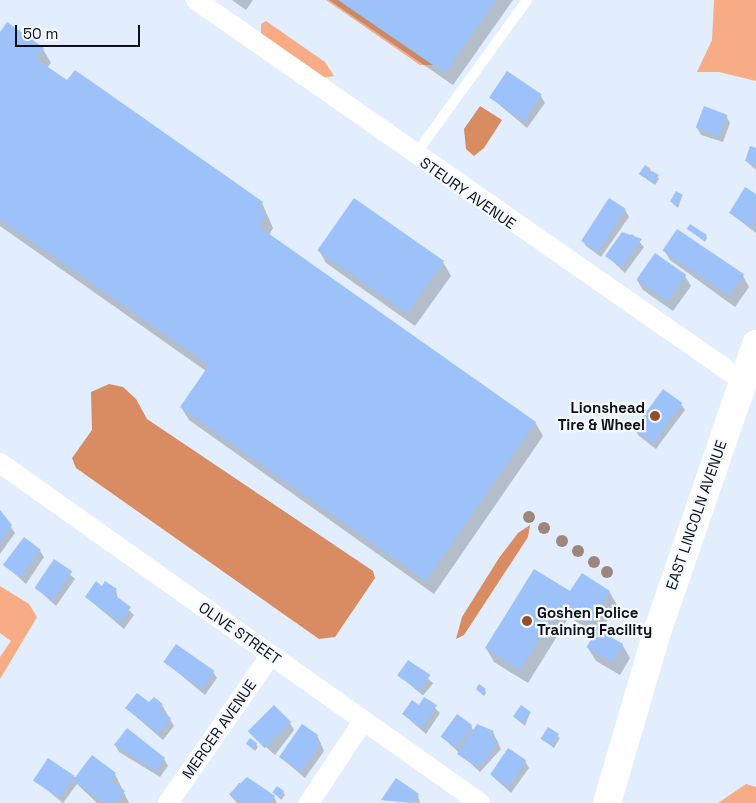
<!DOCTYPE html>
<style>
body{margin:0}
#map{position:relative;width:756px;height:803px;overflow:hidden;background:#e2edfd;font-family:"Space Grotesk",sans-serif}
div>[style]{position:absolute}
.green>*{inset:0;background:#f8ac85}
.water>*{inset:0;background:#d98b61}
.shadow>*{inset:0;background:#0003;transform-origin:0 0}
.building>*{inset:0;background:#9dc2fa;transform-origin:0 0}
.service>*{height:10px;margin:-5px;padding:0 5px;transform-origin:5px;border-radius:5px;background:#fff}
.minor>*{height:20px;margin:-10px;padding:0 10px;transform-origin:10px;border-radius:10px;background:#fff}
.secondary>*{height:28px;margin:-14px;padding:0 14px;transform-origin:14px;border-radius:14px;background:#fff}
.trees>*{width:12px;height:12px;margin:-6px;border-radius:50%;background:#9d867c}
.dots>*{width:14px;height:14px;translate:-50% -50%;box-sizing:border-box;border:2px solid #f6faff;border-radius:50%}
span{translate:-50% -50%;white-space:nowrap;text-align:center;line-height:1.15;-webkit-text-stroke:4.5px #f6faff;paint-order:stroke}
.street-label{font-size:15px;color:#0b1019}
.poi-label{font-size:15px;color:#0b1019;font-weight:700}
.right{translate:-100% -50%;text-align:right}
.left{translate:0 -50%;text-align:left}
.scale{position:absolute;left:15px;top:25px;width:125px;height:22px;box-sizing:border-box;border:2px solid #0b1019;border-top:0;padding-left:6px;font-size:15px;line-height:18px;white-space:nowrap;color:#0b1019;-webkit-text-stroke:4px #f6faff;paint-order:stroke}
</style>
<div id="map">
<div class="green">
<i style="clip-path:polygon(326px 0,338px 0,433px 65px,420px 65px)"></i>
<i style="clip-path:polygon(714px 0,756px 0,756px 81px,719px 72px,697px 72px,712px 40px)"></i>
<i style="clip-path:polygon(266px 21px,325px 62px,334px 76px,322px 78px,261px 35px,261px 24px)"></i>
<i style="clip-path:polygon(0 586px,29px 604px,37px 617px,0 679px,0 657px,11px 641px,0 633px)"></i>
<i style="clip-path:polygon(746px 784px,756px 787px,756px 803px,718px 803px)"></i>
</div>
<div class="water">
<i style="clip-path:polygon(480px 106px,502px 120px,484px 148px,474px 156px,466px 149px,464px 129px)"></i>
<i style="clip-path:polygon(109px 384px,123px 387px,136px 399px,147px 419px,373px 571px,375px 578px,335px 637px,319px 639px,76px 468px,72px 458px,92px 430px,91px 392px)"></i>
<i style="clip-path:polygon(530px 525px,528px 537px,464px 635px,456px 639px,462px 617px,499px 558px,518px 533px)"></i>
</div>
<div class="shadow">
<i style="clip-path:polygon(232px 0,253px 0,246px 10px)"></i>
<i style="clip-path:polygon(329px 0,513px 0,453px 85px)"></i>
<i style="clip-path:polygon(0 34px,43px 49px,51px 63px,47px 68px,262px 203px,273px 228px,269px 235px,535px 422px,543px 436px,434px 594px,189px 420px,181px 407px,206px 371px,0 226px)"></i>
<i style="clip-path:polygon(541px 96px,545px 103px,527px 128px,490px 97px)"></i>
<i style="clip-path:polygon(726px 116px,730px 123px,723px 142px,701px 135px,697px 128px)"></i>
<i style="clip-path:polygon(756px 148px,756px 170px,746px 161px)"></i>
<i style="clip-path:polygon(650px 170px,659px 179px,655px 185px,640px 174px)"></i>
<i style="clip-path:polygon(745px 189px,756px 196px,756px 233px,730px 213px)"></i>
<i style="clip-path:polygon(682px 196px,678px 208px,673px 204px,671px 201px)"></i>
<i style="clip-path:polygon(625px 210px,629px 217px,601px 257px,586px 246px,582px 240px)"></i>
<i style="clip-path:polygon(688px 229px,706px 235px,707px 238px,705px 242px)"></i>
<i style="clip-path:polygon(677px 230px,743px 276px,749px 287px,735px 307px,670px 260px,664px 250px)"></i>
<i style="clip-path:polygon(632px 234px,644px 247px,625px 273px,607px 256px)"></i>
<i style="clip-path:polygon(319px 250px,443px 262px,451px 276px,415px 326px,326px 263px)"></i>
<i style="clip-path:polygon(685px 276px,691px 286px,673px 311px,643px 290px,637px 280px)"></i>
<i style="clip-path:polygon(681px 404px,685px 410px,656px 449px,639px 436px,635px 430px)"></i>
<i style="clip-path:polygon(0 512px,15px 533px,0 554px)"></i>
<i style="clip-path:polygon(40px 551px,44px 557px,26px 584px,6px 566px)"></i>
<i style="clip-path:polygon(55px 561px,75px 579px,56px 606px,36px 588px)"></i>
<i style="clip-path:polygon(102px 588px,116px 590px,118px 599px,134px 615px,124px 629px,86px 597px)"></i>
<i style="clip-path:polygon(609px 591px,617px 605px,600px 632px,622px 644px,630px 658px,620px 675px,596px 661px,588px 648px,596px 634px,569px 617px,528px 683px,494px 662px,486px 648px,571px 593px)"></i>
<i style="clip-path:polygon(165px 662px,213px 672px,217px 678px,205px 695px)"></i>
<i style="left:408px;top:662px;width:33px;height:16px;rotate:40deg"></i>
<i style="clip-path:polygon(477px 690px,485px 690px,486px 693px,484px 696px)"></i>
<i style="clip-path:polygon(425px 698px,440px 713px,426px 734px,403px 714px,419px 707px)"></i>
<i style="clip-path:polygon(150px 704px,162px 705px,174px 726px,163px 740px,126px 708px)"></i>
<i style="clip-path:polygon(530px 713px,525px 726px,514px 717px)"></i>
<i style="clip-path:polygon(290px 723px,294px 730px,275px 755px,253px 736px)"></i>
<i style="clip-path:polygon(471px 726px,474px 731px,493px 732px,501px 749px,480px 772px,442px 737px)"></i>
<i style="clip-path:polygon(548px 729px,560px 738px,554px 748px,542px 739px)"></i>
<i style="clip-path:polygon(127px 730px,164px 759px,168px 766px,160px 777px,119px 752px,115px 745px)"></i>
<i style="clip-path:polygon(317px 735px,324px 751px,305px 778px,280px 757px)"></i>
<i style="clip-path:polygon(248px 744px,256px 744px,258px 747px,255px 751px)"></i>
<i style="clip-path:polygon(525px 761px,529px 768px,511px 793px,491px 775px)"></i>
<i style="clip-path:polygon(115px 774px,129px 803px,97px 803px,77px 784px,63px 803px,35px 780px)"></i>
<i style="clip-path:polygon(239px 783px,274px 797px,277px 803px,237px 803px,230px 795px)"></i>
<i style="clip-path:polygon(274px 792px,283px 792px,285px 795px,281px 800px)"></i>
<i style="clip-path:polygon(418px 795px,420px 803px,382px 800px)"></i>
</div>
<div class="building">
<i style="clip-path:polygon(339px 0,496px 0,445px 73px)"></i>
<i style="clip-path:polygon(7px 22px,44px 48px,36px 59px,67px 80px,75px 70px,263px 202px,259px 208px,266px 213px,258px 226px,536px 422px,426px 581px,180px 407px,209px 365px,0 219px,0 32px)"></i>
<i style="left:507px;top:71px;width:42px;height:32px;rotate:34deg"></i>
<i style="left:704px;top:106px;width:25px;height:23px;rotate:21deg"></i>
<i style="clip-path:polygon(750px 146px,756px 148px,756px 165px,745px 161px)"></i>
<i style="left:645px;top:165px;width:7px;height:11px;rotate:34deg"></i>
<i style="clip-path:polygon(652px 171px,659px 175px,653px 183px,646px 179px)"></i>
<i style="clip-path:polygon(745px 187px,756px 194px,753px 228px,729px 213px)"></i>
<i style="left:676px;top:191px;width:8px;height:12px;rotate:30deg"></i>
<i style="left:354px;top:198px;width:110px;height:64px;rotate:35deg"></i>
<i style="left:609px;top:198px;width:20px;height:51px;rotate:33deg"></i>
<i style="left:690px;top:224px;width:20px;height:6px;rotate:33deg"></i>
<i style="left:677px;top:229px;width:81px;height:26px;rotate:34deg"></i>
<i style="clip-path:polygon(622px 232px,642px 239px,621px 267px,605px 256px)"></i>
<i style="left:655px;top:253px;width:38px;height:32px;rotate:35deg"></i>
<i style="left:663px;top:389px;width:24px;height:50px;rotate:36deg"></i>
<i style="clip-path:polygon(0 510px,12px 525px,0 543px)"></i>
<i style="left:24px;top:537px;width:21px;height:35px;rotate:37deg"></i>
<i style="left:54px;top:559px;width:22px;height:35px;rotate:34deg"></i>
<i style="clip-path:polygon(534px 569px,570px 591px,582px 573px,610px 591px,590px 623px,561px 605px,520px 670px,485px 648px)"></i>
<i style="clip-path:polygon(96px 581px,102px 586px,105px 581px,117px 589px,113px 594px,131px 607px,120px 623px,85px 597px)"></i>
<i style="left:597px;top:629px;width:30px;height:21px;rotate:30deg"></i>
<i style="left:176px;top:644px;width:47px;height:22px;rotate:35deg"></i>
<i style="left:408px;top:660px;width:27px;height:19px;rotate:34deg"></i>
<i style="clip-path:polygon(479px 684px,486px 689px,482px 694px,476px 689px)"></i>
<i style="clip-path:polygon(137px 693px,149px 702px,154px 697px,163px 704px,159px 709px,171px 718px,159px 734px,125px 708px)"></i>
<i style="clip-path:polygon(424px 697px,437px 705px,422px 728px,402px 714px,412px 700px,419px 705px)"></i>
<i style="left:274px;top:705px;width:24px;height:37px;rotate:45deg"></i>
<i style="left:521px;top:705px;width:12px;height:14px;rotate:35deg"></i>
<i style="left:457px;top:714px;width:19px;height:28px;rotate:36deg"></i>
<i style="clip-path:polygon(302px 724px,318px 735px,315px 739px,321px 743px,301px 772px,279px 757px)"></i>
<i style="clip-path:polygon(477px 724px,494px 731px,491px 736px,498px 741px,484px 763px,475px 766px,457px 754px)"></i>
<i style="left:548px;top:727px;width:13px;height:14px;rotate:32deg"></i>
<i style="clip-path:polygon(127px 728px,165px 758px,156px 771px,114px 745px)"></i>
<i style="left:250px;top:738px;width:9px;height:7px;rotate:36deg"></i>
<i style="left:508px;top:748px;width:22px;height:32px;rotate:34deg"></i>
<i style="clip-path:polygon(92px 755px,116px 773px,110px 780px,125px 791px,116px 803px,103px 803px,73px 780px)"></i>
<i style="left:48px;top:758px;width:32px;height:27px;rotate:34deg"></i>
<i style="clip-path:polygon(247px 777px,275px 796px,270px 803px,241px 803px,229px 794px)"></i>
<i style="clip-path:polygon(396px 778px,419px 794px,412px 803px,381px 800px)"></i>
<i style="left:277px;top:786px;width:9px;height:8px;rotate:36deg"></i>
</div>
<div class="service">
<i style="left:415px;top:155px;width:191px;rotate:-54.1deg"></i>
</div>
<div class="minor">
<i style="left:196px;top:0;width:667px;rotate:34.86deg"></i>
<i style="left:0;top:463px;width:588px;rotate:35.31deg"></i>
<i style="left:168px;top:803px;width:180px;rotate:-55.2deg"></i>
<i style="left:309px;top:803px;width:98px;rotate:-56.6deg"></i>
</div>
<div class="secondary">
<i style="left:607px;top:803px;width:175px;rotate:-73.7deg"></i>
<i style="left:656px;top:635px;width:308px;rotate:-71deg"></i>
</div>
<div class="trees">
<i style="left:529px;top:517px"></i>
<i style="left:544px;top:528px"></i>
<i style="left:562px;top:541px"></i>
<i style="left:578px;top:551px"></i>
<i style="left:594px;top:562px"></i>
<i style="left:607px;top:572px"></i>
</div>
<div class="dots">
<i style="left:655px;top:416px;background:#954f27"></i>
<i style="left:527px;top:621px;background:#954f27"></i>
</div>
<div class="street-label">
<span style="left:468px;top:193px;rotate:35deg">STEURY AVENUE</span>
<span style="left:696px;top:515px;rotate:-71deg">EAST LINCOLN AVENUE</span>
<span style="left:240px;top:633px;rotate:35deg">OLIVE STREET</span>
<span style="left:219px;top:729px;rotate:-55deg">MERCER AVENUE</span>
</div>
<div class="poi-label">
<span class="right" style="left:645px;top:416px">Lionshead<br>Tire &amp; Wheel</span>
<span class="left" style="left:537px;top:621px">Goshen Police<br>Training Facility</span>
</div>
<div class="scale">50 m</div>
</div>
